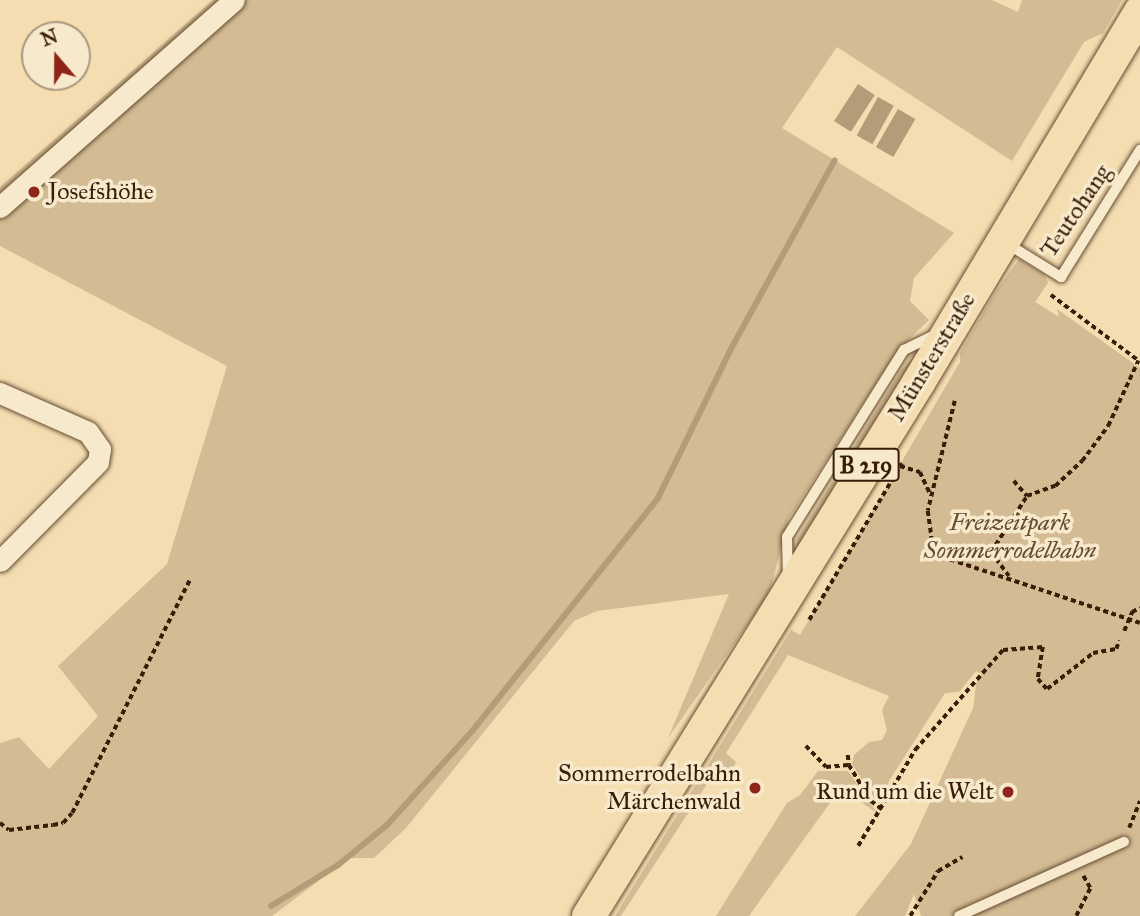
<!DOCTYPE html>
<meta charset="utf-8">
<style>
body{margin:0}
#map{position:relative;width:1140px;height:916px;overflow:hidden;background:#f3ddb1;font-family:"IM FELL Great Primer",serif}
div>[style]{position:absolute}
.green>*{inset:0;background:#d3bc94}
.water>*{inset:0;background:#b39c78;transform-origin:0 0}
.stream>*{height:6px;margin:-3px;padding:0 3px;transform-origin:3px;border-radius:3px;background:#b39c78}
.path>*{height:3.5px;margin-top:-1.75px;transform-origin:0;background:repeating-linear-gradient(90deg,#381d08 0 5px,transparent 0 8.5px)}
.roads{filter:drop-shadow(0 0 2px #674d32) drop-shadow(0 0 2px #674d32)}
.lane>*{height:10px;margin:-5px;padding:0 5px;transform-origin:5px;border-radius:5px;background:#f7e9cc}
.street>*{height:21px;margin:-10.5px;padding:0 10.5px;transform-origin:10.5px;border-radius:10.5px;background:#f7e9cc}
.primary>*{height:33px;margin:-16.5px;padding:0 16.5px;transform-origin:16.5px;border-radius:16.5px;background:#f3ddb1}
.dots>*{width:19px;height:19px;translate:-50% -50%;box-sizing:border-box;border:4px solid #f7e9cc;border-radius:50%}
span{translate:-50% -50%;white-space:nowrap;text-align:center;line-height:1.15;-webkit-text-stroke:7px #f7e9cc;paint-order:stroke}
.shield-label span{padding:2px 5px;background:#f7e9cc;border:2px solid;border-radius:5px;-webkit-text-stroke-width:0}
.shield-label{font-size:23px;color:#381d08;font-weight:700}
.poi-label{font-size:24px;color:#381d08}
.left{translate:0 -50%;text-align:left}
.right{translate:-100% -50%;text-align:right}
.street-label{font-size:24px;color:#381d08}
.park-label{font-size:24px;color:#664d32;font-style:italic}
.north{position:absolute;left:21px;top:21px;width:70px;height:70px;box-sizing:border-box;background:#f7e9cc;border:2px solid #ab977e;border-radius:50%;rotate:340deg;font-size:19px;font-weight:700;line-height:28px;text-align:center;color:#381d08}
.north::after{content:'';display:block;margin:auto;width:24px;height:32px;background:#8f2418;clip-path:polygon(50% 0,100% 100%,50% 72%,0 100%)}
</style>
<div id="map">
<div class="green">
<i style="clip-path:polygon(213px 0,992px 0,1018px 12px,1022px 0,1122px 0,1103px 33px,1084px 42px,1012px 161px,837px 47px,782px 128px,954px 233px,914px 278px,910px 301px,929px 320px,897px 351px,789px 518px,769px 594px,668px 738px,729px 594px,597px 611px,574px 621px,406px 828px,374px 858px,349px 858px,272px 916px,0 916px,0 743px,19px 737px,49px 769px,98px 716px,58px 666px,167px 564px,227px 366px,0 246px,0 187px)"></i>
<i style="clip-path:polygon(1019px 259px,1044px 274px,1048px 283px,1035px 302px,1059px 317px,1057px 309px,1140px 368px,1140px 916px,921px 916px,914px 894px,905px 916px,855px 916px,911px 844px,973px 708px,977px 678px,982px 674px,976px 671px,959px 692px,945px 693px,889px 781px,883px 803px,874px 798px,852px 764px,854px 755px,869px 742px,882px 740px,887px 730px,882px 710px,889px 696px,788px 655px,726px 753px,736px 762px,728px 778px,709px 781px,621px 916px,615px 916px,791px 630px,800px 635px,960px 362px,960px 353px,996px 291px)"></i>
<i style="clip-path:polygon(918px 354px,797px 548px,797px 539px,901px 370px)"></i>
<i style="clip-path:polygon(818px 771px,848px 771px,877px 813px,849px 794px,832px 800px,749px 916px,716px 916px,787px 803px,800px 795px)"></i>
</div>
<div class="water">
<i style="left:858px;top:84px;width:20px;height:44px;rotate:33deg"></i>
<i style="left:878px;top:97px;width:18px;height:44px;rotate:29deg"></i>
<i style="left:898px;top:109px;width:20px;height:44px;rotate:30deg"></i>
</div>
<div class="stream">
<i style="left:271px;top:906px;width:79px;rotate:-31.5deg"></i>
<i style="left:338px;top:865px;width:63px;rotate:-39.2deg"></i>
<i style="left:387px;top:825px;width:128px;rotate:-47.8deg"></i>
<i style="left:473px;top:730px;width:297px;rotate:-51.4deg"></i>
<i style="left:658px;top:498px;width:168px;rotate:-63.9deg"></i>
<i style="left:732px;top:347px;width:213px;rotate:-61.2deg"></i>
</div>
<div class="path">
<i style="left:1051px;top:295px;width:109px;rotate:36.8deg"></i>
<i style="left:955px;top:401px;width:113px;rotate:103.8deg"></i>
<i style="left:928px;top:511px;width:43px;rotate:82.1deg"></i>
<i style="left:934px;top:554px;width:217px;rotate:18.5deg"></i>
<i style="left:900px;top:466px;width:21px;rotate:17deg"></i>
<i style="left:920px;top:472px;width:26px;rotate:65deg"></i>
<i style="left:1014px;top:481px;width:20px;rotate:49deg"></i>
<i style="left:991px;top:552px;width:67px;rotate:-57.3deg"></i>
<i style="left:1027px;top:496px;width:30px;rotate:-20deg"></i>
<i style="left:1055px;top:486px;width:37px;rotate:-43deg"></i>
<i style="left:1082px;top:461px;width:44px;rotate:-53.4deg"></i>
<i style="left:1108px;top:426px;width:72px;rotate:-65.2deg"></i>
<i style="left:991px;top:552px;width:30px;rotate:53deg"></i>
<i style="left:957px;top:561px;width:25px;rotate:-23deg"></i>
<i style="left:980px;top:551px;width:11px;rotate:5deg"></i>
<i style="left:809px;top:620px;width:182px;rotate:-59.4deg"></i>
<i style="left:1124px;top:631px;width:21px;rotate:-67deg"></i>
<i style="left:1132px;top:612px;width:9px;rotate:-27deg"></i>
<i style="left:806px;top:746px;width:29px;rotate:46deg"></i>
<i style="left:826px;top:767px;width:22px;rotate:-5deg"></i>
<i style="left:848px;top:755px;width:10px;rotate:84deg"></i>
<i style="left:849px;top:765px;width:42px;rotate:58.6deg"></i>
<i style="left:871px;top:801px;width:15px;rotate:37deg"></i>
<i style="left:0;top:823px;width:11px;rotate:38deg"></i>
<i style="left:9px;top:830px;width:44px;rotate:-6.5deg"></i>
<i style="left:53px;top:825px;width:10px;rotate:-11deg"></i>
<i style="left:63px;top:823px;width:13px;rotate:-48deg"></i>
<i style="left:72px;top:813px;width:262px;rotate:-63.2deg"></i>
<i style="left:1129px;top:828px;width:29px;rotate:-68deg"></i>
<i style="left:858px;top:846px;width:112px;rotate:-59.3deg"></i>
<i style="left:915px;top:750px;width:133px;rotate:-48.7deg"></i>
<i style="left:1003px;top:650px;width:40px;rotate:-4.3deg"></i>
<i style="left:1043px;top:647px;width:32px;rotate:99deg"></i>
<i style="left:1038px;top:679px;width:13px;rotate:48deg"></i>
<i style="left:1047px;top:689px;width:58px;rotate:-38deg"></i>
<i style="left:1093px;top:653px;width:23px;rotate:-10deg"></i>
<i style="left:1116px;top:649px;width:9px;rotate:-69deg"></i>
<i style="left:910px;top:916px;width:53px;rotate:-58.1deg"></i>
<i style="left:938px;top:871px;width:28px;rotate:-30deg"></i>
<i style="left:1076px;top:916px;width:31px;rotate:-63deg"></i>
<i style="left:1090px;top:888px;width:14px;rotate:-120deg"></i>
</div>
<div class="roads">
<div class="lane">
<i style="left:1006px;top:243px;width:65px;rotate:31.7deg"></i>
<i style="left:1061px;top:277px;width:150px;rotate:-58.1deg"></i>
<i style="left:788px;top:578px;width:41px;rotate:-91.4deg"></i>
<i style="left:787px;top:537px;width:221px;rotate:-58deg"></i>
<i style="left:904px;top:350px;width:37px;rotate:-26deg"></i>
<i style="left:959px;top:916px;width:181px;rotate:-24.2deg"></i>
</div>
<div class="street">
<i style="left:0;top:207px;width:312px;rotate:-41.5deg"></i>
<i style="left:0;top:393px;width:96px;rotate:23.9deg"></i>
<i style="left:88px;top:432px;width:21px;rotate:55deg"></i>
<i style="left:100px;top:449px;width:13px;rotate:99deg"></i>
<i style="left:98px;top:462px;width:139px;rotate:134.7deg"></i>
</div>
<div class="primary">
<i style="left:588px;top:916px;width:628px;rotate:-58.28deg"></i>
<i style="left:918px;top:382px;width:432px;rotate:-59.1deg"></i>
</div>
</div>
<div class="dots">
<i style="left:34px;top:192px;background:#8f2418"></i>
<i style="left:755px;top:788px;background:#8f2418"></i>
<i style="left:1008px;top:792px;background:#8f2418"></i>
</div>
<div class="shield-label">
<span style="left:866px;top:465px">B 219</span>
</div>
<div class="poi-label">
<span class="left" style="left:48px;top:192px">Josefshöhe</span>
<span class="right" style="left:741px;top:788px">Sommerrodelbahn<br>Märchenwald</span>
<span class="right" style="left:994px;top:792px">Rund um die Welt</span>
</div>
<div class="street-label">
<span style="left:1076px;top:211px;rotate:-56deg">Teutohang</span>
<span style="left:932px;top:357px;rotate:-59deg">Münsterstraße</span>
</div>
<div class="park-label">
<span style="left:1010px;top:537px">Freizeitpark<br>Sommerrodelbahn</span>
</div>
<div class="north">N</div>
</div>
